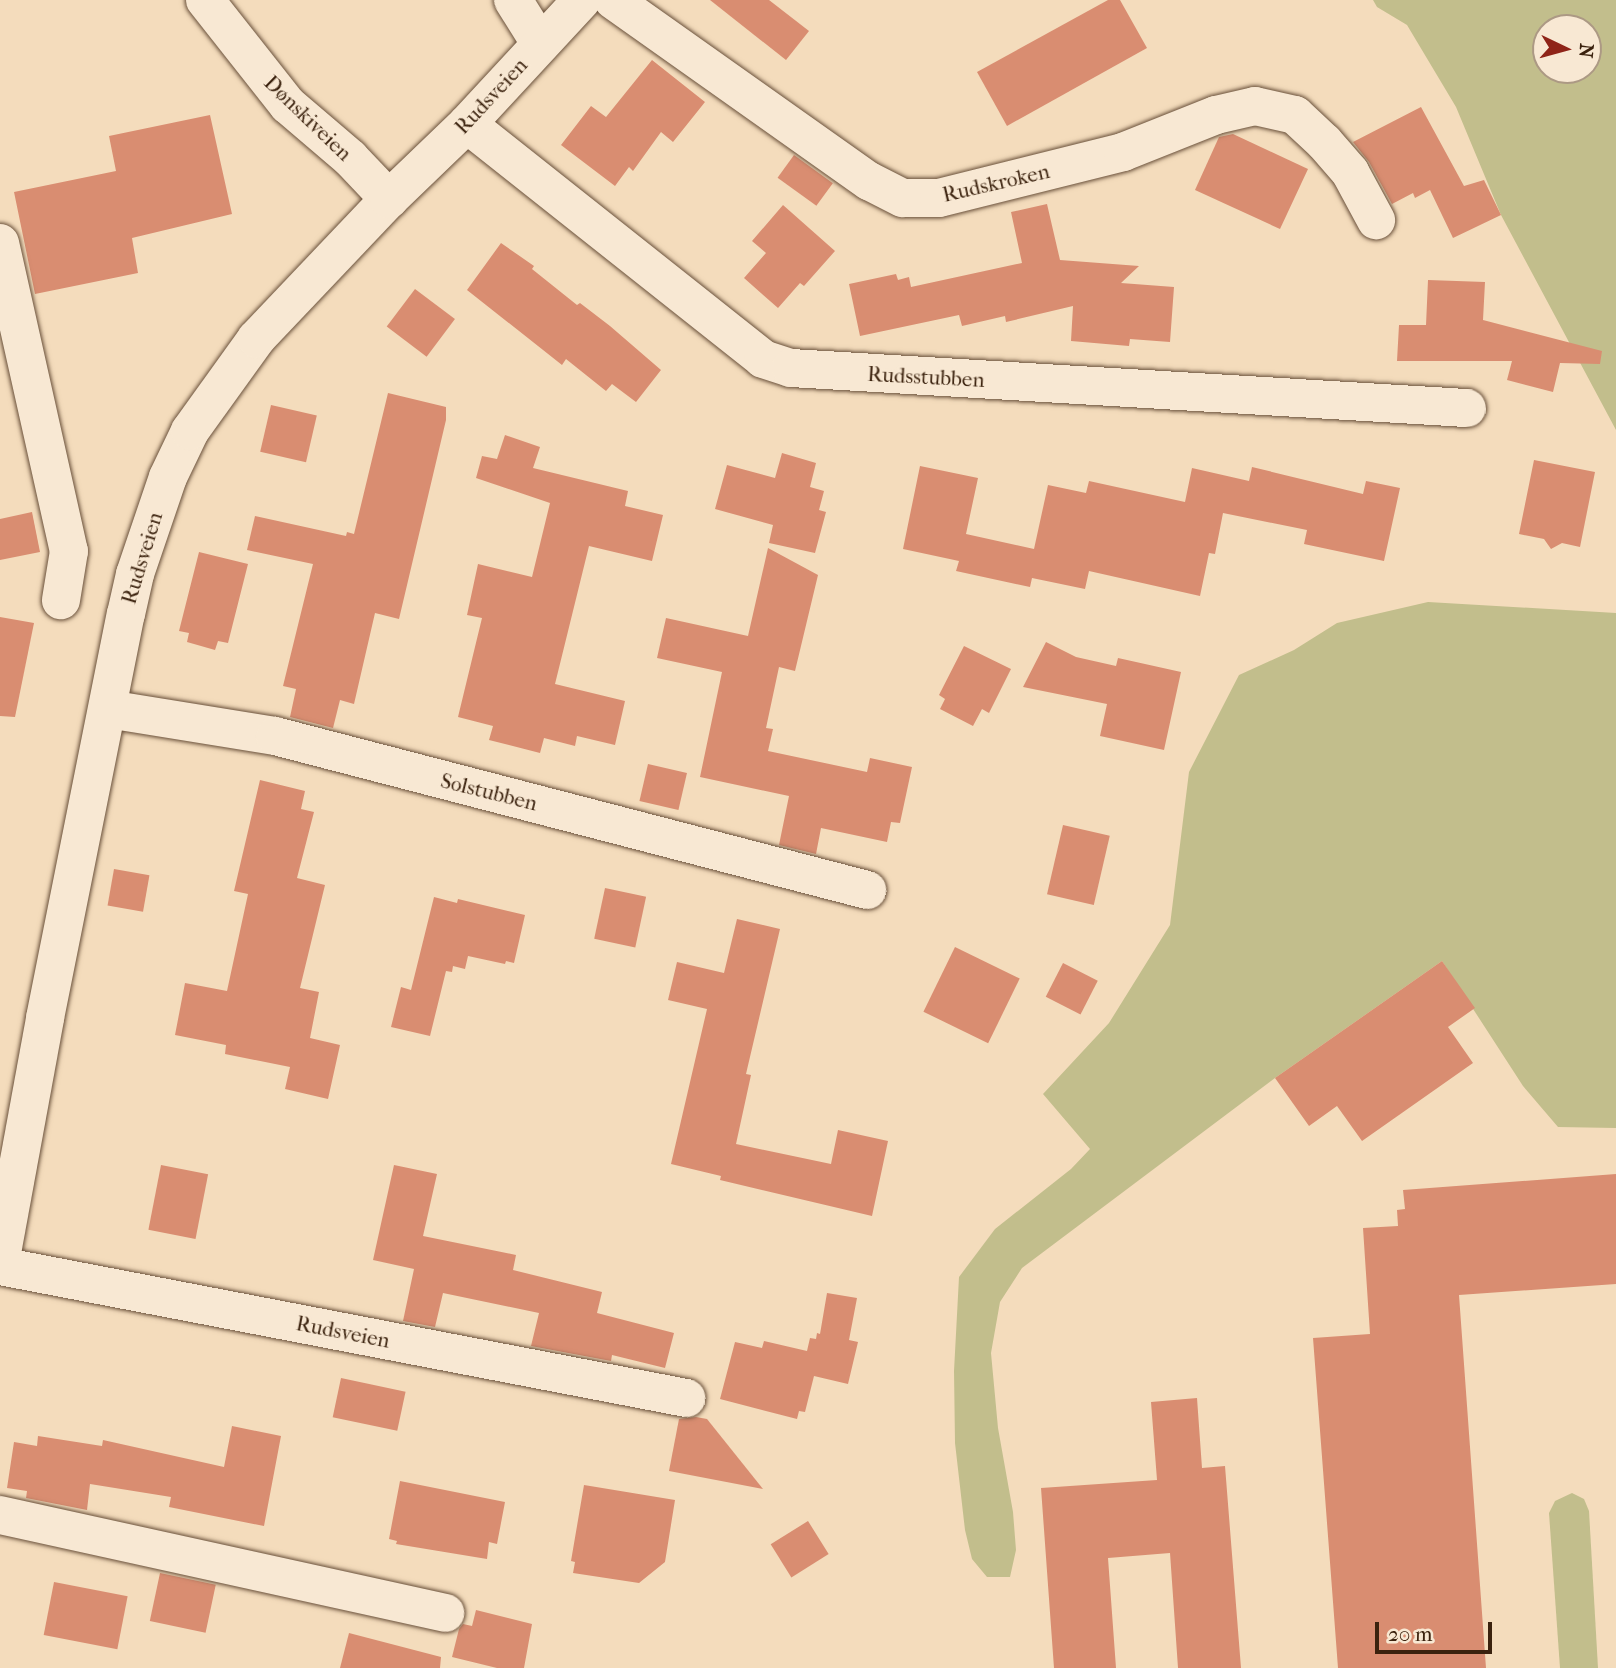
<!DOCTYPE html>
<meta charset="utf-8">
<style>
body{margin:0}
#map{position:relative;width:1616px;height:1668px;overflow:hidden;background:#f4dcbc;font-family:"IM FELL French Canon",serif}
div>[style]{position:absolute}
.green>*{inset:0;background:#c2be8c}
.building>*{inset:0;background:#d98d71;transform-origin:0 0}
.roads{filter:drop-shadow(0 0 2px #69503a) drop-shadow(0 0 2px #69503a)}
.street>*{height:38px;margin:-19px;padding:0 19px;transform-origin:19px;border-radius:19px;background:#f8e8d3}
.secondary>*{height:38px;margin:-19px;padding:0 19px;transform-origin:19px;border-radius:19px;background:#f8e8d3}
span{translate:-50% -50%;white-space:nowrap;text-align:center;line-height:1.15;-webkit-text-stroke:5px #f8e8d3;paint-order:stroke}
.street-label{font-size:21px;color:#3b220e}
.north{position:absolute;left:1532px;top:14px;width:70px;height:70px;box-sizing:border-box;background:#f8e8d3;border:2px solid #ac9984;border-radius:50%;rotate:95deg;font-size:19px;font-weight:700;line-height:28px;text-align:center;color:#3b220e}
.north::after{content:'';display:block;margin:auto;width:24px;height:32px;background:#8f2418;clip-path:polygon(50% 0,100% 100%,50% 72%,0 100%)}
.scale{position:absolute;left:1375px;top:1622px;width:117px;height:32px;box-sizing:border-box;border:4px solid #3b220e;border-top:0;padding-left:9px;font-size:21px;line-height:24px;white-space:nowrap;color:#3b220e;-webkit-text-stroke:5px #f8e8d3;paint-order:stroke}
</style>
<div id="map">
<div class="green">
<i style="clip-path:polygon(evenodd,1373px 0,1616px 0,1616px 430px,1501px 215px,1456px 107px,1407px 25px,1377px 7px,1373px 0,1546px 28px,1588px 28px,1588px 70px,1546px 70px,1546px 28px)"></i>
<i style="clip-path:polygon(1428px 602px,1616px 613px,1616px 1128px,1558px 1127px,1523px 1086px,1442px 961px,1275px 1078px,1022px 1268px,1000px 1302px,991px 1353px,998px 1428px,1013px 1512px,1016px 1550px,1010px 1577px,987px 1577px,972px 1559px,965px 1530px,955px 1443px,954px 1371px,959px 1277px,995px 1229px,1071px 1169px,1090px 1149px,1043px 1094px,1109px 1023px,1170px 925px,1189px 772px,1239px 675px,1294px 650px,1337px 623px)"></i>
<i style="clip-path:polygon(1572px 1493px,1584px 1499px,1589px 1511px,1598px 1668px,1560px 1668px,1549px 1513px,1555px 1501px)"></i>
</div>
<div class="building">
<i style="clip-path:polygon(710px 0,769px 0,809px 31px,786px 60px)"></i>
<i style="clip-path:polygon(1108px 0,1120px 0,1147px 48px,1007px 126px,977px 72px)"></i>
<i style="clip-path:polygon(652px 60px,705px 102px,673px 142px,661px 132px,633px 171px,629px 167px,615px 186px,561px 145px,591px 106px,606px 117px)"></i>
<i style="clip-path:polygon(1421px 107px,1464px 186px,1484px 180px,1501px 215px,1453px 238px,1430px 190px,1415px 198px,1413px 193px,1392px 204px,1369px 162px,1353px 142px)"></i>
<i style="clip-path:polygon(210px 115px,232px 214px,132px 238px,138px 273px,35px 294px,14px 192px,116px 171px,109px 136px)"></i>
<i style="clip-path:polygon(1233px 134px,1308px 169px,1280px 229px,1195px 190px,1219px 137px)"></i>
<i style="left:794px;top:155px;width:48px;height:28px;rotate:36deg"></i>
<i style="clip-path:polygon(1047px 204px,1060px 260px,1139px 266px,1121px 283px,1174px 287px,1170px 342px,1130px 339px,1129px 346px,1071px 341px,1073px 306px,1006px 322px,1005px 316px,962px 326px,959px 315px,860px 336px,849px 284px,896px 274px,898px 280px,909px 277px,911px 287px,1022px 263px,1011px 212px)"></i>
<i style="clip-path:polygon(783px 205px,835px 251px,804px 286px,800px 283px,778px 308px,744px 278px,766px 253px,752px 241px)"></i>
<i style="clip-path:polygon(501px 243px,534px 266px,532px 269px,577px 305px,580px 303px,610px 326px,661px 370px,636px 402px,612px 384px,606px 391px,566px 359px,562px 365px,467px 290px)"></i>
<i style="clip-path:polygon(1428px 280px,1485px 282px,1483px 320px,1602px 351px,1600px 364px,1560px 363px,1553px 392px,1507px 380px,1512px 361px,1397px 361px,1399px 325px,1426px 325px)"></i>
<i style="left:415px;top:289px;width:50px;height:47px;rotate:37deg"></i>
<i style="clip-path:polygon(388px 393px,446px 407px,446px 420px,399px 619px,375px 613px,354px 704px,340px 700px,333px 728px,290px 717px,296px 689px,283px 686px,313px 564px,247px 550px,255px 516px,346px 536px,347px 532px,354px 534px)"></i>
<i style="left:271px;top:405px;width:47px;height:48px;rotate:13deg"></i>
<i style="clip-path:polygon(505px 435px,540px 447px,533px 468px,628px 491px,625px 506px,663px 515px,652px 561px,589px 546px,555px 684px,625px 701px,615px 745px,577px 736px,575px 746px,544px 738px,540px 753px,489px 740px,493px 726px,458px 717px,482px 618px,467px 615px,478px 564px,532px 577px,550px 503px,476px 478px,482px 456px,497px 459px)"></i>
<i style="clip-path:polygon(782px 453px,816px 463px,810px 487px,824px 491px,819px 510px,826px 512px,815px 553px,769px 543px,773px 525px,715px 509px,727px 465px,775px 478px)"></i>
<i style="clip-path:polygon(1534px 460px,1595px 472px,1580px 547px,1562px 543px,1551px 549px,1544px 539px,1519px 534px)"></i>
<i style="clip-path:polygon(920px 466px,978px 478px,966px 534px,1034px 549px,1048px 485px,1086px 493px,1089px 481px,1185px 502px,1192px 468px,1249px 481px,1252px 467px,1363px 494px,1366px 481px,1400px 488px,1384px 561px,1304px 544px,1307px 530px,1223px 513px,1215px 554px,1209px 553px,1200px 596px,1089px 571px,1085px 589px,1032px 578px,1030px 587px,956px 571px,959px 561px,903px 549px)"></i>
<i style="clip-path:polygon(32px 512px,40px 552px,0 560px,0 519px)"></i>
<i style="clip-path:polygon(768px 548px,818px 575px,795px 671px,779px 667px,766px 728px,773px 729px,768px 751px,867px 772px,870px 758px,912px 767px,900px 823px,891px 822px,887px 842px,821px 828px,816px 854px,779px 845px,789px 796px,700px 777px,722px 672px,657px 658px,666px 618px,748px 636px)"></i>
<i style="clip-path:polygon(199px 552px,248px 564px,228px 643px,218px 641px,215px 650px,187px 642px,189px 633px,179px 631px)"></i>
<i style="clip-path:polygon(0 617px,34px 623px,15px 717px,0 716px)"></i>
<i style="clip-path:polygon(1046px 642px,1076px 657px,1116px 666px,1118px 658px,1181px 672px,1164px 750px,1100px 736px,1107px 704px,1023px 687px)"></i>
<i style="clip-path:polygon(964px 646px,1011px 669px,989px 713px,982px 709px,973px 726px,940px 709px,945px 699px,939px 695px)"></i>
<i style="left:648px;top:764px;width:40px;height:38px;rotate:13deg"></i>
<i style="clip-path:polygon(260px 780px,305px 791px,301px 809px,314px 812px,297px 878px,325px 885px,300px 988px,319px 992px,310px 1038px,340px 1045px,328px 1099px,285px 1089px,290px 1067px,225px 1054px,226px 1045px,175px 1035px,185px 983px,227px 991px,248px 894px,234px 891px)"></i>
<i style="left:1063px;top:825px;width:48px;height:71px;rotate:13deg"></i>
<i style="left:114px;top:869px;width:36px;height:37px;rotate:10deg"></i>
<i style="left:605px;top:888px;width:42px;height:52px;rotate:12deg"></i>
<i style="clip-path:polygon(434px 897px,457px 903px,458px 899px,525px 915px,514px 963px,506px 961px,505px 964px,468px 956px,465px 969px,453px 966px,452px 972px,446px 971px,430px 1036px,391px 1027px,401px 987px,411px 990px)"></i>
<i style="clip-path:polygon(737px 919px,780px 929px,746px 1074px,751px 1075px,736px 1144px,831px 1164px,838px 1130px,888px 1141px,872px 1216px,720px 1180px,721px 1176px,671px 1164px,707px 1009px,668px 1000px,677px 962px,724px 973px)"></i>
<i style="left:955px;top:947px;width:72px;height:72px;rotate:26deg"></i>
<i style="clip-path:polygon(1442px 961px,1475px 1008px,1448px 1027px,1473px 1063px,1362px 1141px,1337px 1106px,1309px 1126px,1275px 1078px)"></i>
<i style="left:1063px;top:963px;width:39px;height:38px;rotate:27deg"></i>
<i style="left:161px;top:1165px;width:48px;height:66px;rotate:11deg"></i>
<i style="clip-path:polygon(394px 1165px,437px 1174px,423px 1236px,516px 1255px,513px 1270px,602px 1292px,597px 1313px,674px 1333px,665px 1368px,612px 1355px,611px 1361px,531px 1346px,539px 1313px,443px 1293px,435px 1327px,403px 1321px,414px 1269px,373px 1260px)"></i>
<i style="clip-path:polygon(1616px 1174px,1616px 1284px,1459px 1295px,1486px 1668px,1338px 1668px,1313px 1338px,1370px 1334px,1363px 1228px,1398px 1226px,1397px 1210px,1405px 1209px,1403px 1190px)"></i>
<i style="clip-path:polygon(827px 1293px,857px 1298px,849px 1340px,858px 1342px,848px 1384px,814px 1376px,805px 1412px,799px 1411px,797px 1419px,720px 1399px,735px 1342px,762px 1348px,764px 1341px,807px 1351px,810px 1338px,816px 1339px,817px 1333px,820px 1334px)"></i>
<i style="left:341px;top:1378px;width:66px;height:40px;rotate:12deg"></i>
<i style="clip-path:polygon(1197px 1398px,1202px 1468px,1225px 1466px,1241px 1668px,1178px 1668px,1170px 1553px,1108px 1558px,1116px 1668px,1054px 1668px,1041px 1488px,1157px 1480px,1151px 1402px)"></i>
<i style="clip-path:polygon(696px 1417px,707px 1419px,763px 1489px,669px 1471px,679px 1419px)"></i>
<i style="clip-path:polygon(232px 1426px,281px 1436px,264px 1526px,169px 1507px,171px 1497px,90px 1484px,87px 1510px,26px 1498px,27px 1491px,7px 1488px,14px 1442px,37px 1446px,38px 1436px,102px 1446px,103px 1440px,224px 1467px)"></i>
<i style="clip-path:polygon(400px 1481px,505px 1502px,497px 1544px,489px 1542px,487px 1559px,396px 1544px,397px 1541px,389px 1539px)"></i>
<i style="clip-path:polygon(584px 1485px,675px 1500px,665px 1562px,639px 1583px,573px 1573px,575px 1562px,571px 1561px)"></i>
<i style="left:808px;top:1521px;width:39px;height:44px;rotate:58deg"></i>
<i style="left:160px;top:1573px;width:57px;height:49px;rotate:12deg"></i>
<i style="left:54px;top:1582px;width:75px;height:54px;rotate:11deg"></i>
<i style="clip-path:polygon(476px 1610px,532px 1624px,524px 1668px,497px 1668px,452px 1657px,459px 1629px,463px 1624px,472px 1626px)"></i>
<i style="clip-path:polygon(349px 1633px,441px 1657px,440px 1668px,340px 1668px)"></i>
</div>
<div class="roads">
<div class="street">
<i style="left:513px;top:0;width:51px;rotate:57.9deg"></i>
<i style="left:613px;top:0;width:314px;rotate:35.3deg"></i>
<i style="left:869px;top:181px;width:38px;rotate:27deg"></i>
<i style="left:903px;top:198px;width:36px"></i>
<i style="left:939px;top:198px;width:190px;rotate:-14deg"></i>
<i style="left:1123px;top:152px;width:100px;rotate:-21.7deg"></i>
<i style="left:1216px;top:115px;width:40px;rotate:-13deg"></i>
<i style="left:1255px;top:106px;width:41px;rotate:12.7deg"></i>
<i style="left:1295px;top:115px;width:40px;rotate:43deg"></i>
<i style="left:1324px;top:142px;width:40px;rotate:49deg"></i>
<i style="left:1350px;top:172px;width:55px;rotate:61.6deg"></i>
<i style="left:467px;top:124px;width:378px;rotate:38.4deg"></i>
<i style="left:763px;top:359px;width:29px;rotate:18deg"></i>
<i style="left:791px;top:368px;width:677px;rotate:3.39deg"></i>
<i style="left:0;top:243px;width:316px;rotate:77.4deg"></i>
<i style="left:69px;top:551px;width:50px;rotate:99.3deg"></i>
<i style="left:108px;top:709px;width:169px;rotate:9.2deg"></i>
<i style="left:275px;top:736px;width:612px;rotate:14.58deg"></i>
<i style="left:0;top:1264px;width:250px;rotate:-79.6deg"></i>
<i style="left:45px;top:1018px;width:412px;rotate:-78.7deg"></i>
<i style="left:126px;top:614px;width:41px;rotate:-77.3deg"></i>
<i style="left:135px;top:574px;width:102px;rotate:-71.2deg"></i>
<i style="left:168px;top:477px;width:51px;rotate:-64.4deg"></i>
<i style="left:190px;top:431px;width:113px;rotate:-54.3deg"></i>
<i style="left:256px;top:339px;width:193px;rotate:-46.5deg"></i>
<i style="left:0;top:1266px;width:699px;rotate:10.89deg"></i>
<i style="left:0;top:1515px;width:456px;rotate:12.4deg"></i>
</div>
<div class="secondary">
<i style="left:205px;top:0;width:134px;rotate:51.7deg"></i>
<i style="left:288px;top:105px;width:82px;rotate:40.5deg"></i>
<i style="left:350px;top:158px;width:57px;rotate:46.4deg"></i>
<i style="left:389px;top:199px;width:108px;rotate:-43.9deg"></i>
<i style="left:467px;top:124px;width:169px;rotate:-47.2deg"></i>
</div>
</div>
<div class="street-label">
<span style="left:491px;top:96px;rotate:-47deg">Rudsveien</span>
<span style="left:308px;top:118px;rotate:44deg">Dønskiveien</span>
<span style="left:996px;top:183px;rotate:-13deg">Rudskroken</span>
<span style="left:926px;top:377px;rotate:3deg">Rudsstubben</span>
<span style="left:142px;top:558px;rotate:-73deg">Rudsveien</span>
<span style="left:489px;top:792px;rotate:14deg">Solstubben</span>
<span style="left:343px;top:1332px;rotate:11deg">Rudsveien</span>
</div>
<div class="north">N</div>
<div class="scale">20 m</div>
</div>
